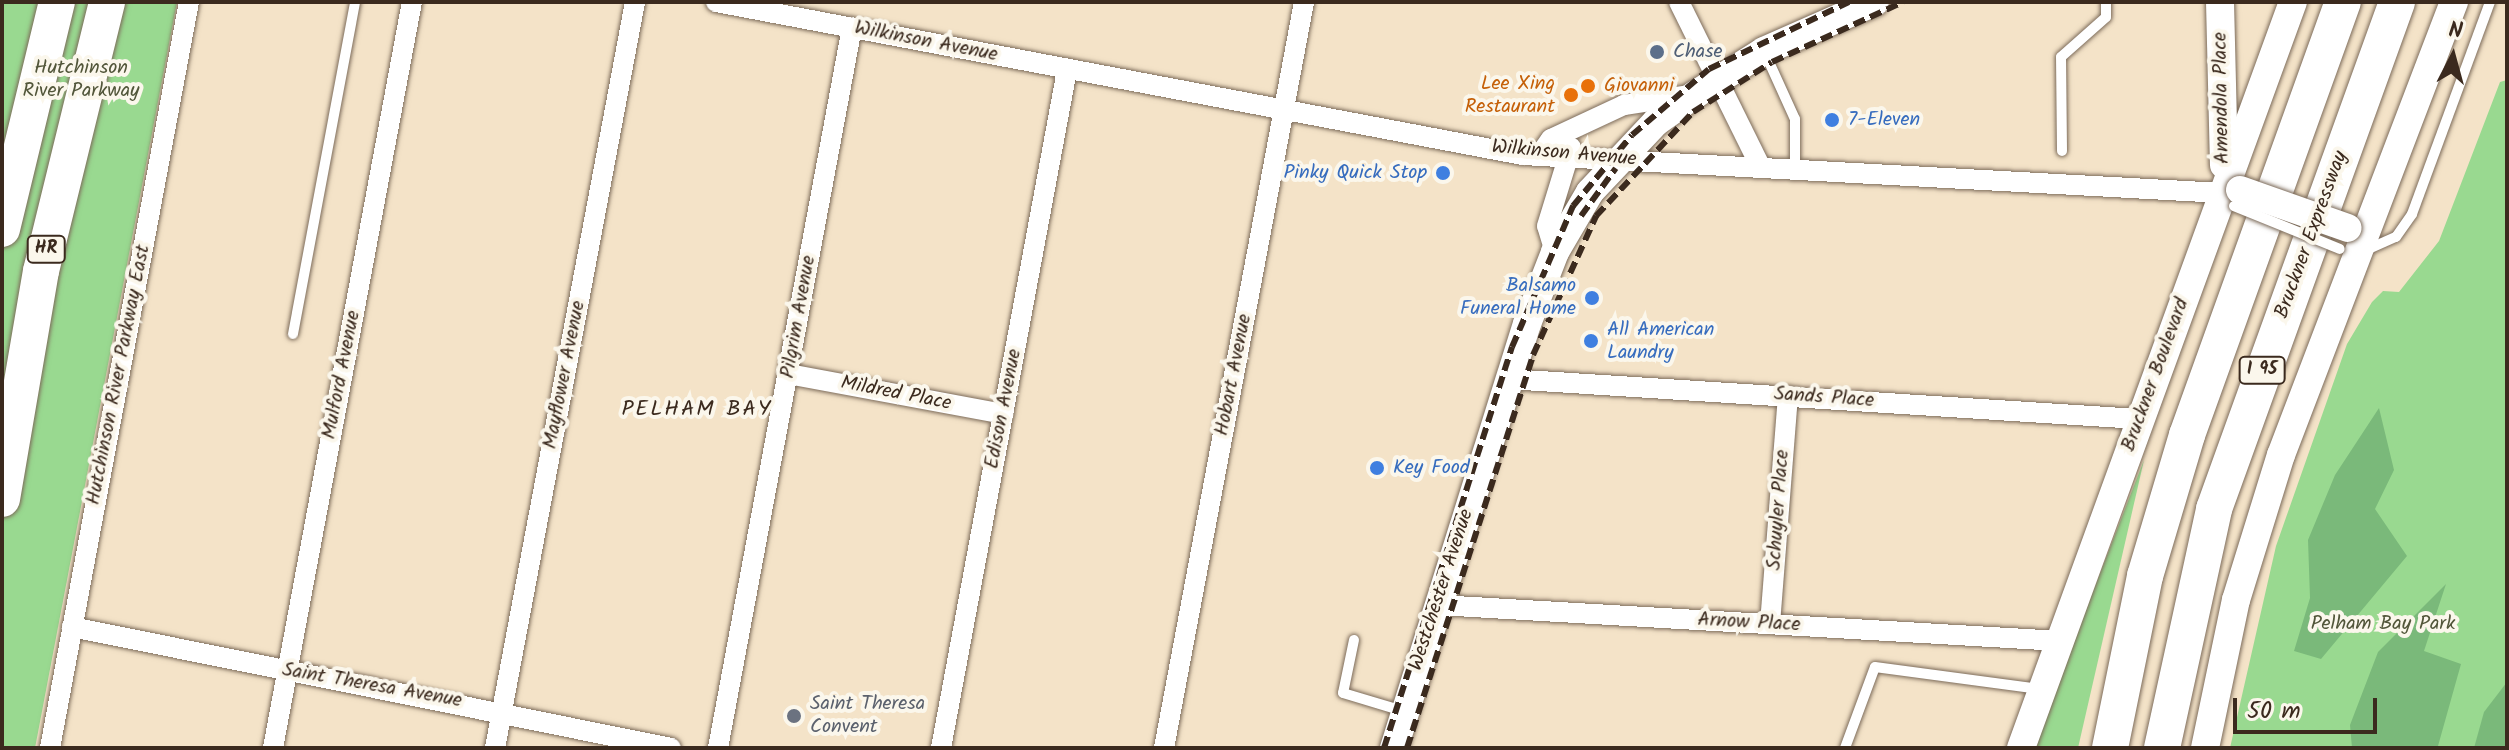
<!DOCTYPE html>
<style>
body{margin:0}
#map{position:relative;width:2509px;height:750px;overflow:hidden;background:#f4e3c8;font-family:Kalam,sans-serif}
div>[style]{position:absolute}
.green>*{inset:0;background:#99d990}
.forest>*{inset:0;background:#7ab97a}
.roads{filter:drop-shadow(0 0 2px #7c6b5a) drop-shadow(0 0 2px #7c6b5a)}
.lane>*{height:10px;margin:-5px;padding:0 5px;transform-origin:5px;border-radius:5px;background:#fff}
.street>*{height:20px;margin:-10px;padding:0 10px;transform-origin:10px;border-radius:10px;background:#fff}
.secondary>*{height:28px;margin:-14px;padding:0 14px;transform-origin:14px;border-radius:14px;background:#fff}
.highway>*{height:36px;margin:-18px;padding:0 18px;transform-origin:18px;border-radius:18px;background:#fff}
.rail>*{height:6px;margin-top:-3px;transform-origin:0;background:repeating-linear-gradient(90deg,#3b2a1e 0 12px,transparent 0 18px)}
.bridges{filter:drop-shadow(0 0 2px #7c6b5a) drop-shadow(0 0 2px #7c6b5a)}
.lane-bridge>*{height:10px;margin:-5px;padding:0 5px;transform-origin:5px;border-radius:5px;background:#fff}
.secondary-bridge>*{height:28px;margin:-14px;padding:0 14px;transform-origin:14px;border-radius:14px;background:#fff}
.dots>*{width:22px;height:22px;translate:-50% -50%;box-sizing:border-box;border:4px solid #fbf7ec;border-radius:50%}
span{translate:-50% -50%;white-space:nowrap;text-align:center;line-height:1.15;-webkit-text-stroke:8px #fbf7ec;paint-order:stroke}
.shield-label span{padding:2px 6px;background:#fbf7ec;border:2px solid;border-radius:6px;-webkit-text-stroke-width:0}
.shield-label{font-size:18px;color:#3b2a1e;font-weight:700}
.street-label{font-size:20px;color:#3b2a1e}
.service-label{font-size:20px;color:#4e5e75}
.left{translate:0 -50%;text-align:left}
.park-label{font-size:20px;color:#52563a}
.food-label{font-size:20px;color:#c56008}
.right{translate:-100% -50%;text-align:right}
.shop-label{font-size:20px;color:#366cbe}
.worship-label{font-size:20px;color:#5b616d}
.neighbourhood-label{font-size:22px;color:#3b2a1e;letter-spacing:2px}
.frame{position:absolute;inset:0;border:4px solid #3b2a1e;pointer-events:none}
.north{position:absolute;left:2413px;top:16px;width:80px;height:80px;-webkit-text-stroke:6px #fbf7ec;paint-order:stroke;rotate:6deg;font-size:22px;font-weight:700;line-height:32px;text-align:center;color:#3b2a1e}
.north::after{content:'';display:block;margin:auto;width:28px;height:36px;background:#3b2a1e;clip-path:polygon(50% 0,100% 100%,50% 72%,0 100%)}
.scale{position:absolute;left:2233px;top:698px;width:144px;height:36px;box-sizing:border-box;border:4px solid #3b2a1e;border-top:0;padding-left:10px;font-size:24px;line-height:28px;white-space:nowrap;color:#3b2a1e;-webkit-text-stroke:6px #fbf7ec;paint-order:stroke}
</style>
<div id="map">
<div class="green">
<i style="clip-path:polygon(2px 2px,177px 2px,35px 748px,2px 748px)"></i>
<i style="clip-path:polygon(2507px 80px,2507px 748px,2230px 748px,2276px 546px,2347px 344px,2372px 302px,2383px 291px,2399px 292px,2439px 241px,2500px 82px)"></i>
<i style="clip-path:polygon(2144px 460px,2078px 748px,2035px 748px,2094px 589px)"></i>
</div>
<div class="forest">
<i style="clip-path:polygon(2379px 408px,2394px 470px,2375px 509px,2407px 556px,2321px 659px,2294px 651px,2310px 598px,2308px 540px,2335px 475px)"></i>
<i style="clip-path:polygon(2446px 584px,2424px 651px,2461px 664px,2438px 746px,2352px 748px,2350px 725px,2378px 652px)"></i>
<i style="clip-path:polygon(2507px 682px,2507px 748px,2474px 748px,2484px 712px)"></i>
</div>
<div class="roads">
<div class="lane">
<i style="left:1765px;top:53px;width:72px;rotate:65.6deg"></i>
<i style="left:1795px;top:119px;width:48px;rotate:90deg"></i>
<i style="left:2062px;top:151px;width:94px;rotate:-90.6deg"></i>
<i style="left:2061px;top:57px;width:60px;rotate:-41.6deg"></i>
<i style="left:2106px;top:17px;width:15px;rotate:-90deg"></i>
<i style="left:2364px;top:251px;width:35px;rotate:-24deg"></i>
<i style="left:2396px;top:237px;width:28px;rotate:-55deg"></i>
<i style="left:2412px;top:214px;width:226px;rotate:-69.8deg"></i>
<i style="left:293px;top:334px;width:338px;rotate:-79.4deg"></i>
<i style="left:1354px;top:640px;width:54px;rotate:101.7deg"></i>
<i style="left:1343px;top:693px;width:63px;rotate:16.7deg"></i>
<i style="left:1845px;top:748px;width:86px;rotate:-69.7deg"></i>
<i style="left:1875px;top:667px;width:166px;rotate:7.6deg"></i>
</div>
<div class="street">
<i style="left:716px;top:2px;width:821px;rotate:10.74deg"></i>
<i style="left:1523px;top:155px;width:701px;rotate:3.11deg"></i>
<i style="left:1679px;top:2px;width:183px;rotate:63.7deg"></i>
<i style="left:1539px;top:156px;width:21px;rotate:-55deg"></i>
<i style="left:1551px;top:139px;width:81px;rotate:-25deg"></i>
<i style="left:1624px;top:105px;width:67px;rotate:-8.6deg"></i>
<i style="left:1555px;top:252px;width:27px;rotate:-107deg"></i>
<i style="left:1547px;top:226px;width:82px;rotate:-72.9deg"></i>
<i style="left:788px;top:374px;width:219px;rotate:10.5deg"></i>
<i style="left:1508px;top:379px;width:632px;rotate:3.63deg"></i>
<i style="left:1438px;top:605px;width:623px;rotate:3.31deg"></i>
<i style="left:1770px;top:624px;width:229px;rotate:-85.5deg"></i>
<i style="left:72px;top:627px;width:611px;rotate:11.42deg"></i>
<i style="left:50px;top:748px;width:759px;rotate:-79.45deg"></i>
<i style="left:273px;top:748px;width:759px;rotate:-79.45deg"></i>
<i style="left:495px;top:748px;width:759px;rotate:-79.37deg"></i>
<i style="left:718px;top:748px;width:733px;rotate:-79.47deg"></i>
<i style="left:941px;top:748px;width:690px;rotate:-79.47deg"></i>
<i style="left:1164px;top:748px;width:759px;rotate:-79.37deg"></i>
</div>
<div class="secondary">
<i style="left:2220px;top:2px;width:163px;rotate:88.6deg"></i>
<i style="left:1394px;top:748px;width:444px;rotate:-72.6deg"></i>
<i style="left:1527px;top:324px;width:77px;rotate:-68.7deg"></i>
<i style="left:1555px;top:252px;width:69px;rotate:-59.7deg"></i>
<i style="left:1590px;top:192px;width:96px;rotate:-46.7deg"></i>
<i style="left:1656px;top:122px;width:49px;rotate:-35deg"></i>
<i style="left:1696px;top:94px;width:80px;rotate:-32.3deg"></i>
<i style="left:1764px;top:51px;width:121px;rotate:-23.8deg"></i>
<i style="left:2021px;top:748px;width:794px;rotate:-69.97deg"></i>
<i style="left:2205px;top:748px;width:151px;rotate:-78.2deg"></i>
<i style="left:2236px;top:600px;width:152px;rotate:-72.8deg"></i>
<i style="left:2281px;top:455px;width:485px;rotate:-69.1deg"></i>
</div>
<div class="highway">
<i style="left:2px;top:229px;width:234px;rotate:-76.4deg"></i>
<i style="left:2px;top:499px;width:231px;rotate:-80.3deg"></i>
<i style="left:41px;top:271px;width:277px;rotate:-76.2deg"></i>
<i style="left:2110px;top:748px;width:176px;rotate:-78.5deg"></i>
<i style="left:2145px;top:576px;width:147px;rotate:-73.4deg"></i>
<i style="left:2187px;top:435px;width:460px;rotate:-70.2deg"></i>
<i style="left:2162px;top:748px;width:245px;rotate:-77.7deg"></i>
<i style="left:2214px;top:509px;width:539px;rotate:-70.15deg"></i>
</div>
</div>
<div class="rail">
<i style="left:1581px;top:216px;width:59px;rotate:-53.9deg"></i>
<i style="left:1384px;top:748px;width:421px;rotate:-72.3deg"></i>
<i style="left:1512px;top:347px;width:154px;rotate:-66.6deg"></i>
<i style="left:1573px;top:206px;width:92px;rotate:-50.3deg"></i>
<i style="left:1632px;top:135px;width:101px;rotate:-40.6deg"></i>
<i style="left:1709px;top:69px;width:155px;rotate:-25.6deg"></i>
<i style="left:1407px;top:748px;width:413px;rotate:-72.2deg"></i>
<i style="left:1533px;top:355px;width:153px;rotate:-65.6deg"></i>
<i style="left:1596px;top:216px;width:142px;rotate:-47deg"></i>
<i style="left:1693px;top:112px;width:93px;rotate:-32.3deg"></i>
<i style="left:1772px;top:62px;width:144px;rotate:-24.6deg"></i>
</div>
<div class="bridges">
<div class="lane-bridge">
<i style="left:2234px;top:206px;width:114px;rotate:22.1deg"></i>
</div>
<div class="secondary-bridge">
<i style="left:2240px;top:190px;width:114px;rotate:19.4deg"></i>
</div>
</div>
<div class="dots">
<i style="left:1657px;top:52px;background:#5c6f8a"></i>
<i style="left:1588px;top:86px;background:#e8710a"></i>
<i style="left:1571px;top:95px;background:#e8710a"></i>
<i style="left:1832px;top:120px;background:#3f7fe0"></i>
<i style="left:1443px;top:173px;background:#3f7fe0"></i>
<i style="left:1592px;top:298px;background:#3f7fe0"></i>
<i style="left:1591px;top:341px;background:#3f7fe0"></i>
<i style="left:1377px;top:468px;background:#3f7fe0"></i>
<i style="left:794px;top:716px;background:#6b7280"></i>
</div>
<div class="shield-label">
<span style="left:46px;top:249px">HR</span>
<span style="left:2262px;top:370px">I 95</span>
</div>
<div class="street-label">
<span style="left:926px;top:42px;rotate:11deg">Wilkinson Avenue</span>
<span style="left:2222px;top:98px;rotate:-91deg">Amendola Place</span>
<span style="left:1564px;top:154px;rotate:5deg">Wilkinson Avenue</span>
<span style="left:2312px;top:235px;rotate:-70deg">Bruckner Expressway</span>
<span style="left:799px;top:317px;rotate:-80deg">Pilgrim Avenue</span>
<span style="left:119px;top:375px;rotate:-79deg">Hutchinson River Parkway East</span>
<span style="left:342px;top:375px;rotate:-79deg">Mulford Avenue</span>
<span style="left:565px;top:375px;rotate:-79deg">Mayflower Avenue</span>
<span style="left:1234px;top:375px;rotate:-79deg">Hobart Avenue</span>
<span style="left:2156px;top:375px;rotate:-70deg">Bruckner Boulevard</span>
<span style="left:896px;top:394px;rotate:11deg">Mildred Place</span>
<span style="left:1824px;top:398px;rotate:4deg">Sands Place</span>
<span style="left:1004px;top:409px;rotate:-79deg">Edison Avenue</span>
<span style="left:1779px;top:510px;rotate:-86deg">Schuyler Place</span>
<span style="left:1442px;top:590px;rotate:-72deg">Westchester Avenue</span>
<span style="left:1749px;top:623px;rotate:3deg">Arnow Place</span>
<span style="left:372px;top:686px;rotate:10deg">Saint Theresa Avenue</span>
</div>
<div class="service-label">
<span class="left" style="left:1673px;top:52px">Chase</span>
</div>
<div class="park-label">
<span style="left:81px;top:80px">Hutchinson<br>River Parkway</span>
<span style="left:2383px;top:624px">Pelham Bay Park</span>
</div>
<div class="food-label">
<span class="right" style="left:1555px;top:96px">Lee Xing<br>Restaurant</span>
<span class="left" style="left:1604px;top:86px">Giovanni</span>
</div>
<div class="shop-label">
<span class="left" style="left:1848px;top:120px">7-Eleven</span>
<span class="right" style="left:1427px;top:173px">Pinky Quick Stop</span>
<span class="right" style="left:1576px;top:298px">Balsamo<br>Funeral Home</span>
<span class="left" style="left:1607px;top:342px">All American<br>Laundry</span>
<span class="left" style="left:1393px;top:468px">Key Food</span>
</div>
<div class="worship-label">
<span class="left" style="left:810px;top:716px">Saint Theresa<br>Convent</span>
</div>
<div class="neighbourhood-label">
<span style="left:697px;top:410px">PELHAM BAY</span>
</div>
<div class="frame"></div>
<div class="north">N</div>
<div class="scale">50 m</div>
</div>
